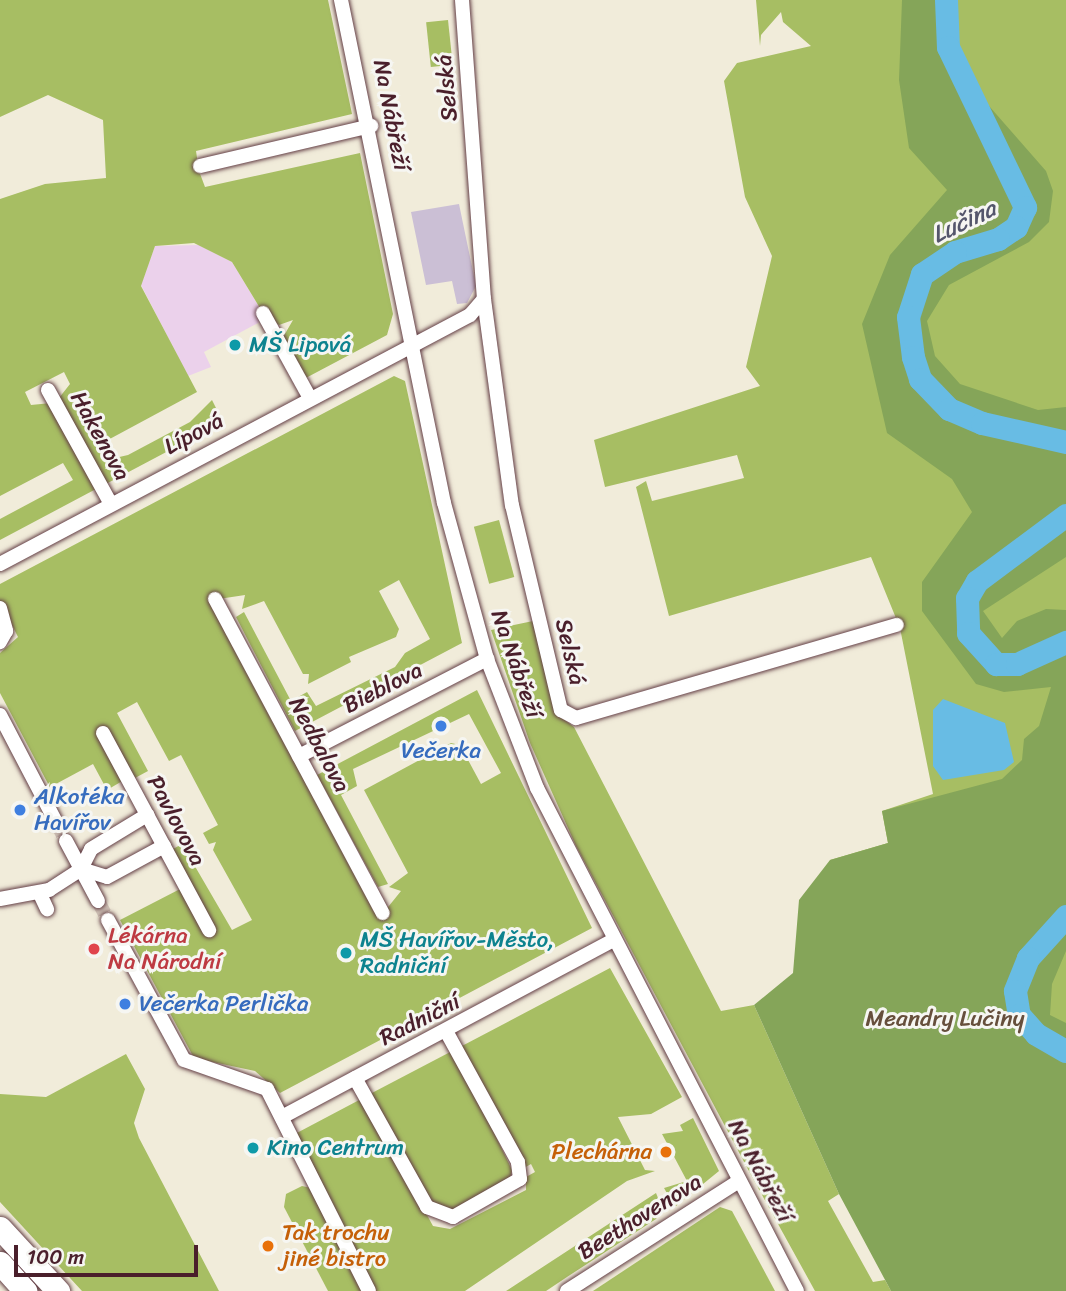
<!DOCTYPE html>
<meta charset="utf-8">
<style>
body{margin:0}
#map{position:relative;width:1066px;height:1291px;overflow:hidden;background:#f1ecda;font-family:Sriracha,sans-serif}
div>[style]{position:absolute}
.built>*{inset:0;background:#ebd1eb}
.industrial>*{inset:0;background:#cbbfd5}
.green>*{inset:0;background:#a7be63;transform-origin:0 0}
.forest>*{inset:0;background:#85a559}
.water>*{inset:0;background:#68bce4}
.river>*{height:23px;margin:-11.5px;padding:0 11.5px;transform-origin:11.5px;border-radius:11.5px;background:#68bce4}
.minor-tunnel>*{height:14px;margin-top:-7px;transform-origin:0;background:repeating-linear-gradient(90deg,#d0c3b7 0 14px,transparent 0 21px)}
.roads{filter:drop-shadow(0 0 2px #633e45) drop-shadow(0 0 2px #633e45)}
.minor>*{height:14px;margin:-7px;padding:0 7px;transform-origin:7px;border-radius:7px;background:#fff}
.primary>*{height:23px;margin:-11.5px;padding:0 11.5px;transform-origin:11.5px;border-radius:11.5px;background:#fff}
.dots>*{width:19px;height:19px;translate:-50% -50%;box-sizing:border-box;border:4px solid #f6f6f2;border-radius:50%}
span{translate:-50% -50%;white-space:nowrap;text-align:center;line-height:1.15;-webkit-text-stroke:6px #f6f6f2;paint-order:stroke}
.street-label{font-size:23px;color:#4a1f2b}
.culture-label{font-size:23px;color:#0d838f}
.left{translate:0 -50%;text-align:left}
.shop-label{font-size:23px;color:#366cbe}
.health-label{font-size:23px;color:#be3a42}
.park-label{font-size:23px;color:#664f3c}
.food-label{font-size:23px;color:#c56008}
.right{translate:-100% -50%;text-align:right}
.water-label{font-size:24px;color:#54566c;font-style:italic}
.scale{position:absolute;left:14px;top:1245px;width:184px;height:32px;box-sizing:border-box;border:4px solid #4a1f2b;border-top:0;padding-left:9px;font-size:21px;line-height:24px;white-space:nowrap;color:#4a1f2b;-webkit-text-stroke:5px #f6f6f2;paint-order:stroke}
</style>
<div id="map">
<div class="built">
<i style="clip-path:polygon(199px 245px,232px 262px,263px 313px,258px 323px,204px 352px,211px 367px,188px 376px,141px 285px,155px 246px)"></i>
</div>
<div class="industrial">
<i style="clip-path:polygon(459px 204px,476px 286px,467px 303px,457px 304px,452px 281px,426px 285px,411px 212px)"></i>
</div>
<div class="green">
<i style="clip-path:polygon(0 0,328px 0,352px 114px,196px 151px,199px 171px,205px 187px,360px 153px,393px 314px,387px 335px,302px 380px,282px 339px,293px 320px,279px 325px,263px 313px,232px 262px,194px 243px,155px 246px,141px 286px,197px 392px,106px 441px,115px 458px,128px 455px,190px 422px,212px 400px,223px 422px,104px 485px,59px 398px,70px 384px,64px 372px,25px 392px,31px 405px,51px 403px,96px 489px,0 540px,0 519px,73px 480px,63px 463px,0 496px,0 199px,45px 184px,106px 178px,103px 120px,48px 95px,0 117px)"></i>
<i style="clip-path:polygon(756px 0,1066px 0,1066px 1291px,824px 1003px,830px 860px,888px 843px,882px 811px,933px 794px,900px 628px,871px 557px,669px 616px,636px 487px,646px 481px,652px 501px,744px 478px,737px 455px,605px 487px,594px 440px,760px 386px,746px 367px,772px 256px,745px 197px,724px 81px,737px 63px,811px 46px,783px 22px,781px 12px,761px 35px,760px 46px)"></i>
<i style="left:448px;top:20px;width:45px;height:22px;rotate:84deg"></i>
<i style="clip-path:polygon(394px 376px,405px 381px,462px 643px,295px 731px,236px 617px,244px 612px,291px 701px,307px 692px,316px 706px,395px 667px,405px 653px,430px 639px,399px 580px,379px 591px,399px 629px,396px 637px,349px 657px,351px 662px,308px 684px,309px 674px,303px 674px,264px 601px,242px 609px,245px 595px,212px 600px,380px 917px,401px 891px,389px 887px,408px 873px,364px 790px,451px 743px,460px 745px,481px 784px,501px 773px,469px 714px,353px 769px,357px 786px,341px 795px,388px 884px,378px 887px,317px 775px,477px 690px,592px 928px,280px 1093px,255px 1071px,194px 1058px,120px 920px,182px 888px,205px 932px,214px 928px,173px 849px,182px 844px,232px 930px,252px 920px,213px 850px,216px 842px,209px 844px,203px 833px,218px 825px,181px 755px,169px 761px,137px 702px,117px 713px,148px 771px,135px 778px,106px 732px,101px 735px,124px 780px,107px 790px,93px 764px,54px 785px,54px 795px,0 693px,0 653px,18px 637px,0 601px,0 584px)"></i>
<i style="left:499px;top:520px;width:59px;height:26px;rotate:75deg"></i>
<i style="clip-path:polygon(533px 621px,555px 713px,574px 727px,721px 1011px,754px 1005px,839px 1194px,828px 1201px,873px 1282px,885px 1280px,891px 1291px,815px 1291px,751px 1175px,576px 846px,530px 743px,491px 630px)"></i>
<i style="clip-path:polygon(610px 968px,682px 1097px,651px 1114px,618px 1117px,645px 1170px,655px 1171px,627px 1181px,465px 1291px,375px 1291px,293px 1135px,363px 1098px,433px 1226px,450px 1229px,526px 1190px,526px 1177px,535px 1172px,531px 1164px,524px 1168px,460px 1047px)"></i>
<i style="clip-path:polygon(454px 1050px,512px 1170px,510px 1178px,453px 1212px,434px 1209px,370px 1094px)"></i>
<i style="clip-path:polygon(126px 1054px,145px 1089px,134px 1123px,139px 1138px,219px 1291px,82px 1291px,0 1202px,0 1094px,46px 1097px)"></i>
<i style="clip-path:polygon(693px 1118px,719px 1171px,676px 1206px,672px 1202px,664px 1188px,687px 1181px,662px 1134px,683px 1131px,680px 1125px)"></i>
<i style="clip-path:polygon(302px 1186px,311px 1188px,368px 1291px,328px 1291px,284px 1207px,286px 1194px)"></i>
<i style="clip-path:polygon(656px 1193px,662px 1208px,656px 1219px,567px 1277px,546px 1291px,506px 1291px)"></i>
<i style="clip-path:polygon(720px 1207px,732px 1211px,775px 1291px,593px 1291px)"></i>
</div>
<div class="forest">
<i style="clip-path:polygon(902px 0,955px 0,951px 25px,975px 90px,1046px 171px,1053px 191px,1049px 222px,1029px 242px,949px 285px,927px 321px,935px 356px,960px 384px,1038px 410px,1066px 407px,1066px 557px,983px 611px,1002px 638px,1017px 621px,1046px 609px,1066px 610px,1066px 951px,1052px 984px,1050px 1015px,1066px 1023px,1066px 1291px,891px 1291px,839px 1194px,754px 1005px,793px 973px,799px 900px,830px 860px,888px 843px,882px 811px,1002px 779px,1022px 760px,1024px 739px,1039px 726px,1051px 687px,1004px 692px,976px 684px,922px 611px,922px 582px,972px 512px,952px 479px,887px 433px,862px 324px,890px 255px,947px 190px,909px 148px,899px 80px)"></i>
</div>
<div class="water">
<i style="clip-path:polygon(943px 699px,1005px 723px,1014px 762px,1004px 770px,943px 780px,933px 766px,933px 710px)"></i>
</div>
<div class="river">
<i style="left:946px;top:0;width:47px;rotate:87.6deg"></i>
<i style="left:948px;top:47px;width:178px;rotate:64.3deg"></i>
<i style="left:1025px;top:207px;width:22px;rotate:114deg"></i>
<i style="left:1016px;top:227px;width:22px;rotate:146deg"></i>
<i style="left:998px;top:239px;width:45px;rotate:163.2deg"></i>
<i style="left:955px;top:252px;width:40px;rotate:146deg"></i>
<i style="left:922px;top:274px;width:45px;rotate:108deg"></i>
<i style="left:908px;top:317px;width:40px;rotate:82.9deg"></i>
<i style="left:913px;top:357px;width:23px;rotate:72deg"></i>
<i style="left:920px;top:379px;width:42px;rotate:46deg"></i>
<i style="left:949px;top:409px;width:36px;rotate:23deg"></i>
<i style="left:982px;top:423px;width:86px;rotate:12.7deg"></i>
<i style="left:1066px;top:515px;width:111px;rotate:143.4deg"></i>
<i style="left:977px;top:581px;width:20px;rotate:120deg"></i>
<i style="left:967px;top:598px;width:35px;rotate:88deg"></i>
<i style="left:968px;top:633px;width:42px;rotate:47.9deg"></i>
<i style="left:996px;top:664px;width:21px"></i>
<i style="left:1017px;top:664px;width:54px;rotate:-24.2deg"></i>
<i style="left:1066px;top:916px;width:57px;rotate:132.1deg"></i>
<i style="left:1028px;top:958px;width:35px;rotate:112deg"></i>
<i style="left:1015px;top:991px;width:24px;rotate:81deg"></i>
<i style="left:1019px;top:1015px;width:25px;rotate:48deg"></i>
<i style="left:1036px;top:1034px;width:34px;rotate:30deg"></i>
</div>
<div class="minor-tunnel">
<i style="left:56px;top:822px;width:21px;rotate:62deg"></i>
<i style="left:98px;top:901px;width:21px;rotate:62deg"></i>
</div>
<div class="roads">
<div class="minor">
<i style="left:341px;top:0;width:513px;rotate:78.43deg"></i>
<i style="left:444px;top:503px;width:162px;rotate:74.6deg"></i>
<i style="left:487px;top:659px;width:138px;rotate:68.8deg"></i>
<i style="left:537px;top:788px;width:566px;rotate:62.67deg"></i>
<i style="left:462px;top:0;width:300px;rotate:85.8deg"></i>
<i style="left:484px;top:299px;width:208px;rotate:82.3deg"></i>
<i style="left:512px;top:505px;width:211px;rotate:76.6deg"></i>
<i style="left:561px;top:710px;width:17px;rotate:28deg"></i>
<i style="left:576px;top:718px;width:334px;rotate:-16.2deg"></i>
<i style="left:200px;top:166px;width:176px;rotate:-13.2deg"></i>
<i style="left:263px;top:313px;width:97px;rotate:61.1deg"></i>
<i style="left:48px;top:390px;width:130px;rotate:61.1deg"></i>
<i style="left:0;top:564px;width:532px;rotate:-27.91deg"></i>
<i style="left:470px;top:315px;width:21px;rotate:-49deg"></i>
<i style="left:215px;top:599px;width:356px;rotate:61.9deg"></i>
<i style="left:0;top:608px;width:24px;rotate:75deg"></i>
<i style="left:6px;top:631px;width:13px;rotate:119deg"></i>
<i style="left:0;top:715px;width:121px;rotate:62.4deg"></i>
<i style="left:103px;top:733px;width:224px;rotate:61.7deg"></i>
<i style="left:299px;top:756px;width:212px;rotate:-27.3deg"></i>
<i style="left:66px;top:841px;width:68px;rotate:61.9deg"></i>
<i style="left:81px;top:869px;width:27px;rotate:17deg"></i>
<i style="left:107px;top:877px;width:65px;rotate:-28.5deg"></i>
<i style="left:40px;top:894px;width:17px;rotate:65deg"></i>
<i style="left:0;top:899px;width:50px;rotate:-10.4deg"></i>
<i style="left:49px;top:890px;width:38px;rotate:-33deg"></i>
<i style="left:81px;top:869px;width:22px;rotate:-63deg"></i>
<i style="left:91px;top:849px;width:66px;rotate:-31.3deg"></i>
<i style="left:108px;top:920px;width:159px;rotate:61.5deg"></i>
<i style="left:184px;top:1060px;width:88px;rotate:19.3deg"></i>
<i style="left:267px;top:1089px;width:226px;rotate:63.2deg"></i>
<i style="left:355px;top:1078px;width:148px;rotate:60.8deg"></i>
<i style="left:427px;top:1207px;width:28px;rotate:21deg"></i>
<i style="left:453px;top:1217px;width:77px;rotate:-29.6deg"></i>
<i style="left:520px;top:1179px;width:17px;rotate:-97deg"></i>
<i style="left:518px;top:1162px;width:147px;rotate:-118.8deg"></i>
<i style="left:282px;top:1117px;width:376px;rotate:-28.1deg"></i>
<i style="left:567px;top:1291px;width:204px;rotate:-32.6deg"></i>
</div>
<div class="primary">
<i style="left:0;top:1228px;width:86px;rotate:47.4deg"></i>
<i style="left:0;top:1263px;width:38px;rotate:48deg"></i>
</div>
</div>
<div class="dots">
<i style="left:235px;top:345px;background:#0f9aa8"></i>
<i style="left:441px;top:726px;background:#3f7fe0"></i>
<i style="left:20px;top:810px;background:#3f7fe0"></i>
<i style="left:94px;top:949px;background:#e0444e"></i>
<i style="left:346px;top:953px;background:#0f9aa8"></i>
<i style="left:125px;top:1004px;background:#3f7fe0"></i>
<i style="left:253px;top:1148px;background:#0f9aa8"></i>
<i style="left:666px;top:1152px;background:#e8710a"></i>
<i style="left:268px;top:1246px;background:#e8710a"></i>
</div>
<div class="street-label">
<span style="left:447px;top:88px;rotate:-95deg">Selská</span>
<span style="left:391px;top:115px;rotate:79deg">Na Nábřeží</span>
<span style="left:194px;top:434px;rotate:-28deg">Lípová</span>
<span style="left:100px;top:436px;rotate:61deg">Hakenova</span>
<span style="left:570px;top:652px;rotate:77deg">Selská</span>
<span style="left:516px;top:664px;rotate:71deg">Na Nábřeží</span>
<span style="left:383px;top:688px;rotate:-27deg">Bieblova</span>
<span style="left:319px;top:745px;rotate:62deg">Nedbalova</span>
<span style="left:176px;top:821px;rotate:62deg">Pavlovova</span>
<span style="left:420px;top:1020px;rotate:-27deg">Radniční</span>
<span style="left:760px;top:1171px;rotate:62deg">Na Nábřeží</span>
<span style="left:640px;top:1217px;rotate:-32deg">Beethovenova</span>
</div>
<div class="culture-label">
<span class="left" style="left:249px;top:345px">MŠ Lipová</span>
<span class="left" style="left:360px;top:953px">MŠ Havířov-Město,<br>Radniční</span>
<span class="left" style="left:267px;top:1148px">Kino Centrum</span>
</div>
<div class="shop-label">
<span style="left:441px;top:751px">Večerka</span>
<span class="left" style="left:34px;top:810px">Alkotéka<br>Havířov</span>
<span class="left" style="left:139px;top:1004px">Večerka Perlička</span>
</div>
<div class="health-label">
<span class="left" style="left:108px;top:949px">Lékárna<br>Na Národní</span>
</div>
<div class="park-label">
<span style="left:945px;top:1019px">Meandry Lučiny</span>
</div>
<div class="food-label">
<span class="right" style="left:652px;top:1152px">Plechárna</span>
<span class="left" style="left:282px;top:1246px">Tak trochu<br>jiné bistro</span>
</div>
<div class="water-label">
<span style="left:964px;top:222px;rotate:-26deg">Lučina</span>
</div>
<div class="scale">100 m</div>
</div>
